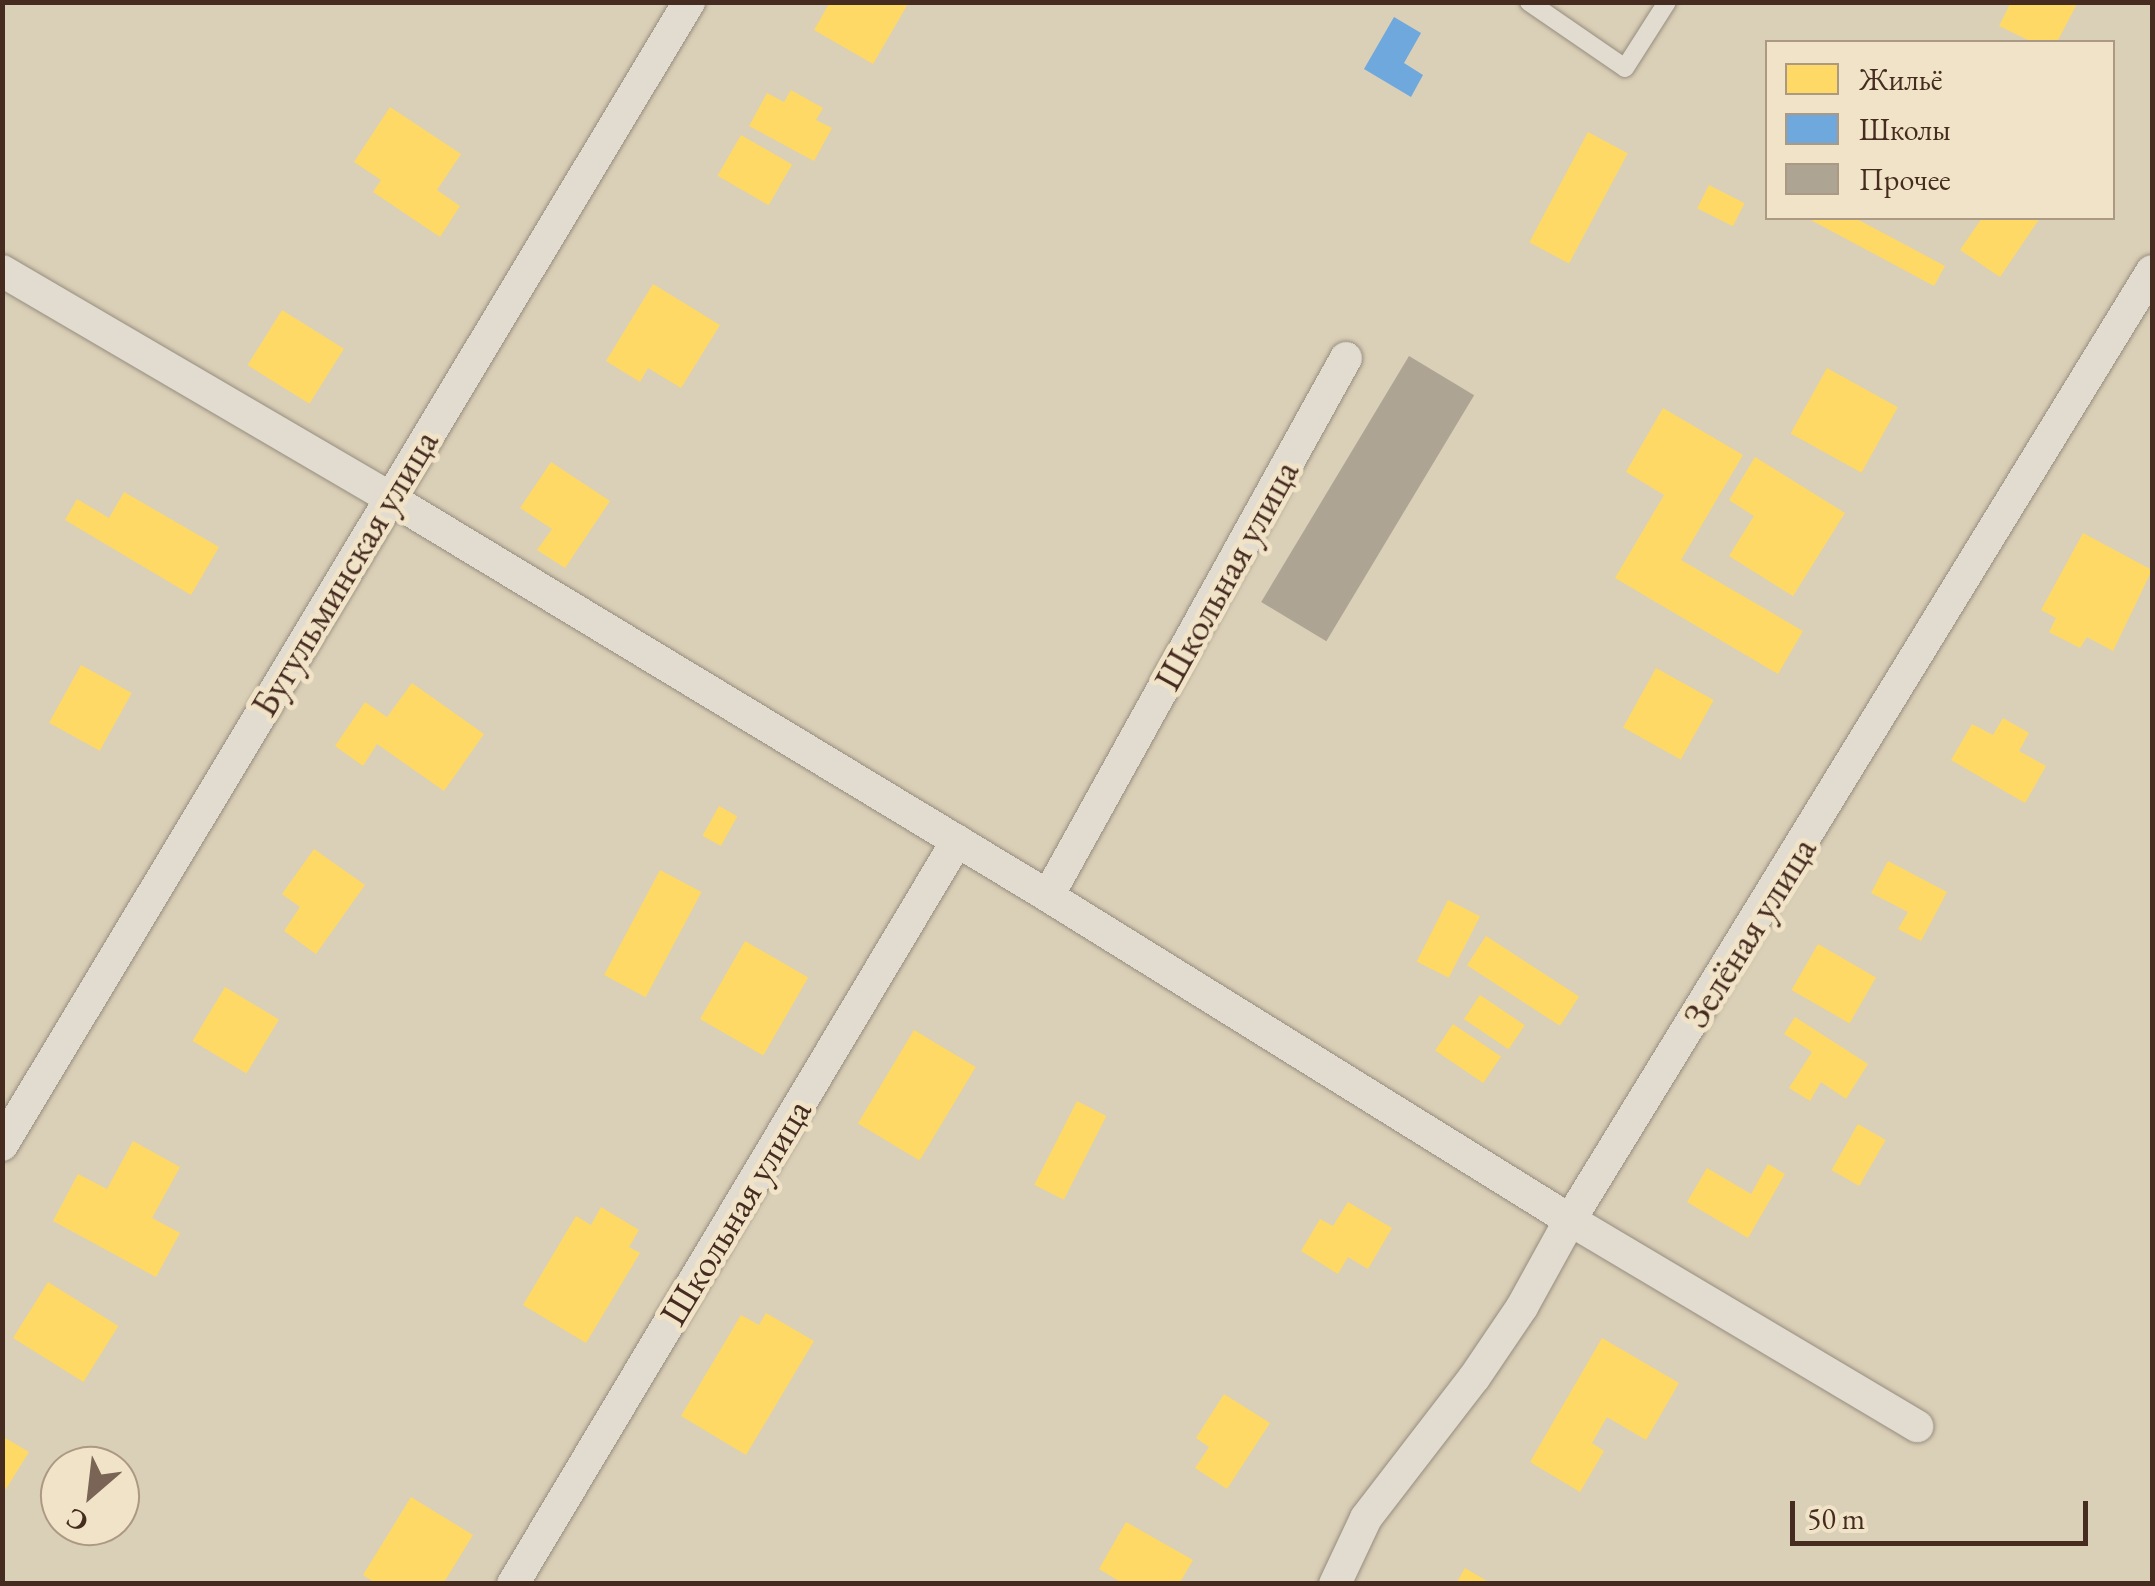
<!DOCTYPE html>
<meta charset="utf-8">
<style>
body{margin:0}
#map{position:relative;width:2155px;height:1586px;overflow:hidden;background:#dacfb7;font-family:"EB Garamond",serif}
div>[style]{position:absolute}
.homes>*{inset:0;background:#ffd966;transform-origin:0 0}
.schools>*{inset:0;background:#6fa8dc}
.building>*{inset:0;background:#ada494;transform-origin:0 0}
.roads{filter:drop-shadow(0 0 2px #978d7e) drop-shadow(0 0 2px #978d7e)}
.lane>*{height:18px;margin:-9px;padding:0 9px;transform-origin:9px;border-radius:9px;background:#e2dcd0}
.street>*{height:32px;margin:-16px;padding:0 16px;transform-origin:16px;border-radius:16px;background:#e2dcd0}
span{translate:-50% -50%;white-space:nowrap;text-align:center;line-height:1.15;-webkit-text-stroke:10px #f0e3c7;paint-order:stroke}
.street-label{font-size:38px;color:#462b20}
.frame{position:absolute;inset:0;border:5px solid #462b20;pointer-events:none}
.legend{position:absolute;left:1765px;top:40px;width:350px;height:180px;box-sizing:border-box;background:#f0e3c7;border:2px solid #ac9984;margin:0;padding:12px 18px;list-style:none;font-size:30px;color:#462b20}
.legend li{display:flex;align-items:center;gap:20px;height:50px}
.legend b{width:50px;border:2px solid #ac9984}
.north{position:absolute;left:40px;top:1446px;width:100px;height:100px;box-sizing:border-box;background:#f0e3c7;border:2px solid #ac9984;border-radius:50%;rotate:208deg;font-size:28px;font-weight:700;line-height:40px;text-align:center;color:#462b20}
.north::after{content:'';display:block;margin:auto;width:35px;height:45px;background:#7a6455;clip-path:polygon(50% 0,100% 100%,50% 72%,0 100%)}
.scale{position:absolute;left:1790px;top:1501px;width:298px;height:45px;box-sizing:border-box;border:5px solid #462b20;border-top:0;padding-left:12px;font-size:30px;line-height:35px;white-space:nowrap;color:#462b20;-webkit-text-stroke:8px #f0e3c7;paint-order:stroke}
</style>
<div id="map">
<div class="homes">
<i style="clip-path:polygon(830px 2px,909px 2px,873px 64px,814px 30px)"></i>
<i style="clip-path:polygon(2011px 2px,2078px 2px,2057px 42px,2032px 42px,1999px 26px)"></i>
<i style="clip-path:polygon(791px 90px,823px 108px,816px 120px,832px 128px,814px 161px,749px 126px,767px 93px,784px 102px)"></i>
<i style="clip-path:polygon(390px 107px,461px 154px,437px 190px,460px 206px,440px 237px,373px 192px,381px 180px,354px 162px)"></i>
<i style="left:1588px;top:132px;width:45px;height:125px;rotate:28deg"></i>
<i style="left:741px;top:135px;width:59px;height:47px;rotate:30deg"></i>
<i style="left:1709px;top:185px;width:40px;height:26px;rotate:27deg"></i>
<i style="clip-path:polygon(1807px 218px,1855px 218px,1945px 266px,1934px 286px)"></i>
<i style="clip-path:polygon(1982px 218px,2040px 218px,2000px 277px,1960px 250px)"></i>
<i style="clip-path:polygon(653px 284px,720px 325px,681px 388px,648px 368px,640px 382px,606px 361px)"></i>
<i style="left:282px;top:310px;width:73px;height:65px;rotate:32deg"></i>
<i style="left:1827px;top:368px;width:81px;height:75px;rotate:29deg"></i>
<i style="clip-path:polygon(1663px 408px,1743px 455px,1681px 560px,1803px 631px,1778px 674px,1615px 578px,1664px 495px,1626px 472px)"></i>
<i style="clip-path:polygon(1755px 457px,1845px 513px,1793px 596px,1729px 556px,1754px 516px,1729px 500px)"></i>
<i style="clip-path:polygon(551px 462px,610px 501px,565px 568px,537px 550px,552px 529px,520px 508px)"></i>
<i style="clip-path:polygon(124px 492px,219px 547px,191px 595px,65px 520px,77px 499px,109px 518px)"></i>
<i style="clip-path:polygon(2083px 533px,2152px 570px,2113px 651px,2087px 637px,2080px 648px,2049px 632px,2056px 618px,2041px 610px)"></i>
<i style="left:81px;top:665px;width:58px;height:66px;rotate:29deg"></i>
<i style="left:1656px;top:668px;width:66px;height:68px;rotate:29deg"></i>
<i style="clip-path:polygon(412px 683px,484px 734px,444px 791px,377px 744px,363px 766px,335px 746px,365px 702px,387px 717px)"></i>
<i style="clip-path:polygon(2003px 718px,2029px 733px,2019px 751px,2046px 766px,2025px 803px,1951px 760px,1972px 724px,1993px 735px)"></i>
<i style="left:719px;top:806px;width:21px;height:34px;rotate:29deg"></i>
<i style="clip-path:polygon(314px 849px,365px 885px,316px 954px,284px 931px,300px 907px,282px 894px)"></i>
<i style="clip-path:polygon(1888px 861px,1947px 892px,1921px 941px,1898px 929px,1908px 912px,1871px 893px)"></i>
<i style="left:660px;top:870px;width:47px;height:119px;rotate:28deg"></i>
<i style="left:1448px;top:900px;width:36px;height:69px;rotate:27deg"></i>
<i style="left:1486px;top:936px;width:111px;height:35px;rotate:33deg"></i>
<i style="left:745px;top:941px;width:73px;height:90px;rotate:30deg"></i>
<i style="left:1818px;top:944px;width:67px;height:53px;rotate:30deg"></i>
<i style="left:225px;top:987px;width:63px;height:63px;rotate:31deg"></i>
<i style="left:1480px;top:995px;width:54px;height:29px;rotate:34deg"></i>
<i style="clip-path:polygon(1795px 1017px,1868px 1064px,1846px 1099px,1821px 1082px,1810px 1101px,1789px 1088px,1812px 1052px,1784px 1034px)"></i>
<i style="left:1453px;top:1024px;width:58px;height:32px;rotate:34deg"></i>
<i style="left:914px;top:1030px;width:72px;height:109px;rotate:31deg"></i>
<i style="left:1077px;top:1101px;width:33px;height:94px;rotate:27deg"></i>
<i style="left:1858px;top:1124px;width:32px;height:53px;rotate:30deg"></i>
<i style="clip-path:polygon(133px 1141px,180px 1167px,152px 1218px,180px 1233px,156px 1277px,53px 1221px,78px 1174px,107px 1189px)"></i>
<i style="clip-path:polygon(1768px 1164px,1785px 1174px,1748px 1238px,1687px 1202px,1707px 1168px,1751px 1194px)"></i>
<i style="clip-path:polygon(1348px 1202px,1392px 1228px,1368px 1269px,1348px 1257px,1338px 1274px,1301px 1251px,1320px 1219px,1333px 1226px)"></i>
<i style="clip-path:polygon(601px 1207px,639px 1230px,629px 1247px,640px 1253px,586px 1343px,523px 1305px,576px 1216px,591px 1225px)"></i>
<i style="left:48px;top:1282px;width:83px;height:66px;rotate:32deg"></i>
<i style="clip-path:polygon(766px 1313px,814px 1341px,746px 1455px,681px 1416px,741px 1315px,759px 1325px)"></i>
<i style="clip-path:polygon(1602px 1338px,1679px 1383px,1646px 1440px,1607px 1417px,1592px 1443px,1604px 1451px,1580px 1492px,1530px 1462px)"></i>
<i style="clip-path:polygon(1224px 1394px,1270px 1423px,1227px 1489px,1195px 1468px,1209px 1447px,1196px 1438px)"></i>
<i style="clip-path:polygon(2px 1436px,29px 1452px,6px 1489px,2px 1487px)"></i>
<i style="clip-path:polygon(411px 1497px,473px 1535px,443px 1584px,377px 1584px,363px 1575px)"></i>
<i style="clip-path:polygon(1126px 1522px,1193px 1560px,1179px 1584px,1124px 1584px,1099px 1569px)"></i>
<i style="clip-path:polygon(1465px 1568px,1492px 1584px,1456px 1584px)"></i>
</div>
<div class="schools">
<i style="clip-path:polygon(1394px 17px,1421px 33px,1404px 63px,1423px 75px,1411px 97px,1364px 69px)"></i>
</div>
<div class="building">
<i style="left:1409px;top:356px;width:76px;height:287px;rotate:31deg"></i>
</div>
<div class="roads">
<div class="lane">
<i style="left:1529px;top:2px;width:116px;rotate:34.5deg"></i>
<i style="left:1625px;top:68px;width:78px;rotate:-57.5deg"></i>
</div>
<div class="street">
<i style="left:2px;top:271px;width:447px;rotate:30.3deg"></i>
<i style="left:388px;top:497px;width:771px;rotate:31.15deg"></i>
<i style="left:1048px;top:896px;width:614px;rotate:31.83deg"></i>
<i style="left:1570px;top:1220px;width:404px;rotate:30.7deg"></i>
<i style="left:1048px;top:896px;width:615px;rotate:-61.02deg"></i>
<i style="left:2px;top:1145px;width:1334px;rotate:-58.99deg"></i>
<i style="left:513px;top:1584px;width:866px;rotate:-59.14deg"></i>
<i style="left:1335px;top:1584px;width:73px;rotate:-64.8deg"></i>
<i style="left:1366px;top:1518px;width:177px;rotate:-52.4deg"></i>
<i style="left:1474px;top:1378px;width:86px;rotate:-55.9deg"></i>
<i style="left:1522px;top:1307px;width:99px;rotate:-61.1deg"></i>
<i style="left:1570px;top:1220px;width:1113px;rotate:-58.48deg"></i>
</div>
</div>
<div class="street-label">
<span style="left:344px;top:573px;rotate:-59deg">Бугульминская улица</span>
<span style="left:1226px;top:575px;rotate:-61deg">Школьная улица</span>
<span style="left:1749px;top:932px;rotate:-58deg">Зелёная улица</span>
<span style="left:735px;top:1212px;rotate:-59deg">Школьная улица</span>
</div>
<div class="frame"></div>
<ul class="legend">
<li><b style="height:28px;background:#ffd966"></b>Жильё</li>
<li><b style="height:28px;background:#6fa8dc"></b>Школы</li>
<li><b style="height:28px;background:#ada494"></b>Прочее</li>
</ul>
<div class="north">С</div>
<div class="scale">50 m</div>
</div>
